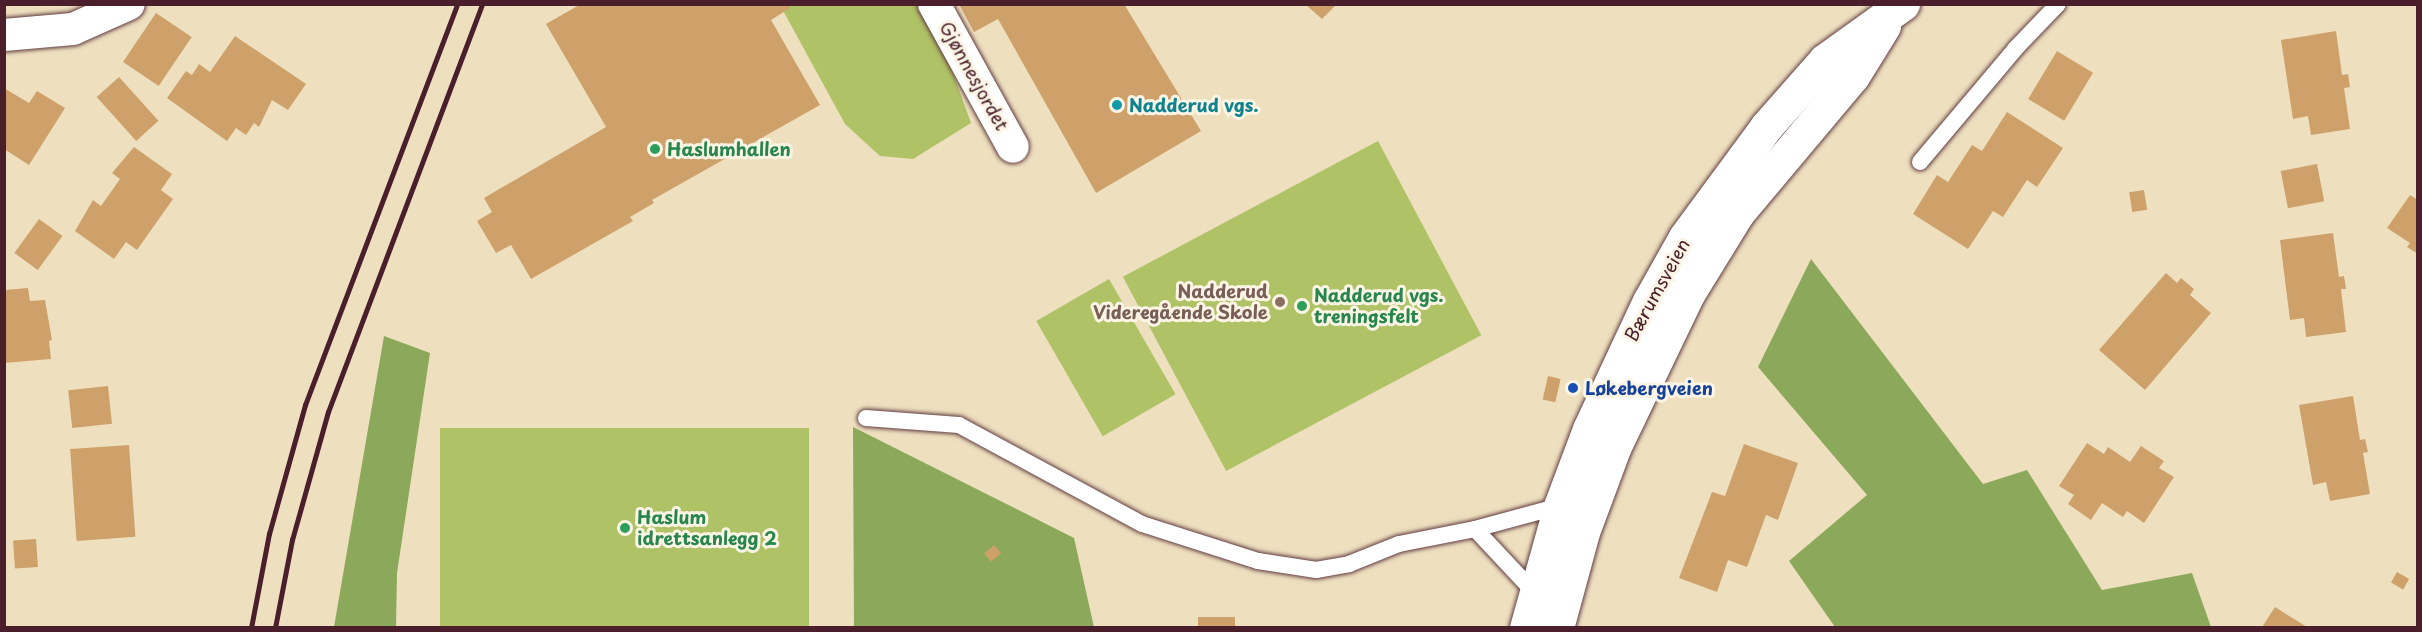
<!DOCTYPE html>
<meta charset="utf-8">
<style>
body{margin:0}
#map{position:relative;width:2422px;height:632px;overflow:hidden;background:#eee0bf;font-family:"Playpen Sans",sans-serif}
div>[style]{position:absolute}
.green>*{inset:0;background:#afc266;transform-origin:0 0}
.forest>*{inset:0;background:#8ba85b}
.building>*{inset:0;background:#cea16b;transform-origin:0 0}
.roads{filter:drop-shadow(0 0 2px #633c41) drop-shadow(0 0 2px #633c41)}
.service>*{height:16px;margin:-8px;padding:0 8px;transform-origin:8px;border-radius:8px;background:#fff}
.minor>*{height:32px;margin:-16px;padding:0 16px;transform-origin:16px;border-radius:16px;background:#fff}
.primary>*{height:33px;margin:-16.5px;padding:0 16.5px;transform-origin:16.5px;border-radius:16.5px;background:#fff}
.rail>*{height:4.5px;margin:-2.25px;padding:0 2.25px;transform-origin:2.25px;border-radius:2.25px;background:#4a1f2b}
.dots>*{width:16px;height:16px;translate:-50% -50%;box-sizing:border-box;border:3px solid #fcf5e5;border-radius:50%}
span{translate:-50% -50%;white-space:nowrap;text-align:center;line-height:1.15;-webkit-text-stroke:6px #fcf5e5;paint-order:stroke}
.street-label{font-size:18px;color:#4a1f2b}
.culture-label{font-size:18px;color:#0d838f;font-weight:700}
.left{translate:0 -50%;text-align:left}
.leisure-label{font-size:18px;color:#27864d;font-weight:700}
.education-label{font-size:18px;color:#785e54;font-weight:700}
.right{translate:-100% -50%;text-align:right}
.transit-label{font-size:18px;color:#164399;font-weight:700}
.frame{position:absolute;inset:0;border:6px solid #4a1f2b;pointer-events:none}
</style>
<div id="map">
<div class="green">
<i style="clip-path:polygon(780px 5px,918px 5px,945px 51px,971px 123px,913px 159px,880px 156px,845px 124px)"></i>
<i style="left:1378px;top:141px;width:220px;height:289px;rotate:62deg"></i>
<i style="left:1109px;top:279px;width:133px;height:84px;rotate:60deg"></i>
<i style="left:809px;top:428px;width:199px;height:369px;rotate:90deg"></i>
</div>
<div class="forest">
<i style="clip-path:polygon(1811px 259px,1983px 484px,2027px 470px,2102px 590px,2192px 573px,2211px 627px,1835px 627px,1789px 561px,1867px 495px,1758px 367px)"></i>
<i style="clip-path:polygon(384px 336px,430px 353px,397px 573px,396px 627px,334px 627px)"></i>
<i style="clip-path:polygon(853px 427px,1074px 538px,1094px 627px,854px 627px)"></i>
</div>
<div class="building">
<i style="clip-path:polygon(581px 4px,788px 4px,790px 8px,771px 20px,820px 105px,652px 200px,654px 203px,630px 217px,633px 221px,531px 279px,511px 245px,496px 253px,477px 221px,492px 212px,484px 198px,606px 127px,546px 24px)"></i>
<i style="clip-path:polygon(959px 4px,1124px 4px,1201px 131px,1096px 193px,998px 19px,974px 32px)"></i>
<i style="clip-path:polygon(1305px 4px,1337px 4px,1322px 19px)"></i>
<i style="left:156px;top:13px;width:43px;height:59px;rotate:34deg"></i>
<i style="clip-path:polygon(2336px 31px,2342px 75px,2348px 74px,2350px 87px,2344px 88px,2350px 129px,2311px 135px,2308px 116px,2293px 119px,2281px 40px)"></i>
<i style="clip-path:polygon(235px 36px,306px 84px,288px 110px,272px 100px,259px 127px,254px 123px,246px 135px,236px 128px,227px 141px,167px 98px,186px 71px,192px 75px,199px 64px,210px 72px)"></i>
<i style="left:2057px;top:51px;width:42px;height:56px;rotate:31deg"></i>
<i style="left:119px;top:77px;width:59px;height:30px;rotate:48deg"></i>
<i style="clip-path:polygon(4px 88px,29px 103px,37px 91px,65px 108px,29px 165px,4px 149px)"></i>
<i style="clip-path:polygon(2007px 112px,2063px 148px,2037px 187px,2027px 180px,2003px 217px,1993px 211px,1968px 249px,1913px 214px,1937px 175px,1948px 182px,1972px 145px,1982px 151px)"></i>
<i style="clip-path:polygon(134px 147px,172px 174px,161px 190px,173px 199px,137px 250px,126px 242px,114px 259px,75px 231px,93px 200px,101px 206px,120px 179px,112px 173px)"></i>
<i style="left:2317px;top:164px;width:38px;height:37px;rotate:79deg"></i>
<i style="left:2144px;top:190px;width:20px;height:15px;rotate:81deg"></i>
<i style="clip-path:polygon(2410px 195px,2418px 200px,2418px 254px,2407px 247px,2410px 243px,2387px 228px)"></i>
<i style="left:39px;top:219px;width:29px;height:42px;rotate:36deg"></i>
<i style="clip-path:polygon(2333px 233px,2339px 277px,2344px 276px,2346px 289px,2341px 289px,2346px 332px,2306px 337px,2304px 318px,2290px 320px,2280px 240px)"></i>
<i style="clip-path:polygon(2166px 273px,2177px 283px,2181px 278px,2194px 289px,2190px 295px,2211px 313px,2145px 390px,2099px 350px)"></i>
<i style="clip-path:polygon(28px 288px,30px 301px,45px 300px,52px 340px,49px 341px,51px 359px,4px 363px,4px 290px)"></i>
<i style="left:1548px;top:376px;width:13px;height:24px;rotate:13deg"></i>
<i style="left:108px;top:386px;width:38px;height:40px;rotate:84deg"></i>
<i style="clip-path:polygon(2353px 396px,2360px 440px,2365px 439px,2368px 452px,2363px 453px,2370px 494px,2330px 501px,2326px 482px,2313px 485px,2299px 405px)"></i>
<i style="clip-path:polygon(2087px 443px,2104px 454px,2108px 447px,2130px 462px,2141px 446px,2164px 461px,2159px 468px,2174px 477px,2144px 523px,2127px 511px,2123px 517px,2102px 503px,2091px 520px,2068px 504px,2074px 495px,2059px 486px)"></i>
<i style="clip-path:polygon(1744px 444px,1798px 463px,1778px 520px,1766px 515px,1747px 567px,1728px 560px,1717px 592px,1679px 578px,1712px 492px,1725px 496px)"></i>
<i style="left:129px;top:445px;width:92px;height:59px;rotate:86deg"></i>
<i style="left:36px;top:539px;width:28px;height:23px;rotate:86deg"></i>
<i style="left:994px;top:545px;width:11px;height:13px;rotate:49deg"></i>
<i style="left:2397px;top:572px;width:14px;height:12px;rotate:30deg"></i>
<i style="clip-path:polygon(2275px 607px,2307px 627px,2262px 627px)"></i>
<i style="left:1198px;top:617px;width:37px;height:10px"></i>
</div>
<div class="roads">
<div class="service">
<i style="left:1920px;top:162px;width:148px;rotate:-49.9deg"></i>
<i style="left:2015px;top:49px;width:62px;rotate:-46.3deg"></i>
<i style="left:866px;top:418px;width:93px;rotate:4.3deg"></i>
<i style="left:959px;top:425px;width:208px;rotate:28.4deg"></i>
<i style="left:1142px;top:524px;width:122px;rotate:17.7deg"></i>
<i style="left:1258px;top:561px;width:59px;rotate:8.8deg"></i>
<i style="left:1316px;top:570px;width:34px;rotate:-10deg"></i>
<i style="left:1349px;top:564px;width:54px;rotate:-21.8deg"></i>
<i style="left:1399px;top:544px;width:77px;rotate:-11.2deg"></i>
<i style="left:1534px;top:592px;width:86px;rotate:-133.1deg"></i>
<i style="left:1475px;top:529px;width:88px;rotate:-15.1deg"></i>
</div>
<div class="minor">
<i style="left:934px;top:4px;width:163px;rotate:61.1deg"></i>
<i style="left:4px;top:35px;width:69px;rotate:-5deg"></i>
<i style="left:73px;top:29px;width:61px;rotate:-24.1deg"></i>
</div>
<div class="primary">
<i style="left:1526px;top:628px;width:127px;rotate:-74.4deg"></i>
<i style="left:1560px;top:506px;width:82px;rotate:-69.4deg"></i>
<i style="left:1589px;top:429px;width:141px;rotate:-64.9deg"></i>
<i style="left:1649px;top:301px;width:73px;rotate:-60.6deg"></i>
<i style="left:1685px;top:237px;width:137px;rotate:-53.6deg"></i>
<i style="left:1766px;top:127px;width:89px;rotate:-48.6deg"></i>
<i style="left:1825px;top:60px;width:96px;rotate:-35.7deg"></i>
<i style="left:1557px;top:628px;width:99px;rotate:-74.8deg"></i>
<i style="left:1583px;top:532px;width:92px;rotate:-69.6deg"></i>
<i style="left:1615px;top:446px;width:169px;rotate:-64.3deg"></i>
<i style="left:1688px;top:294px;width:95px;rotate:-58.3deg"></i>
<i style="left:1738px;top:213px;width:179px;rotate:-50deg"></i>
<i style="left:1853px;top:76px;width:59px;rotate:-58.2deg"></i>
</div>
</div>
<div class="rail">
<i style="left:251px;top:628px;width:96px;rotate:-79.2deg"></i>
<i style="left:269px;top:534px;width:134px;rotate:-74.4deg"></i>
<i style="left:305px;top:405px;width:429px;rotate:-69.2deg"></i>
<i style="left:275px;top:628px;width:90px;rotate:-79.1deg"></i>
<i style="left:292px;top:540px;width:133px;rotate:-74.3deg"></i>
<i style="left:328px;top:412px;width:436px;rotate:-69.3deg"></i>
</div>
<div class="dots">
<i style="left:1117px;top:105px;background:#0f9aa8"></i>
<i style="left:655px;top:149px;background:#2e9e5b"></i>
<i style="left:1280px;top:302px;background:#8d6e63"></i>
<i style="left:1302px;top:306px;background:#2e9e5b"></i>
<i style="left:1573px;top:388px;background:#1a4fb4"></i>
<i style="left:625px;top:528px;background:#2e9e5b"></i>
</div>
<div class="street-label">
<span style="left:974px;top:76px;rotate:61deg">Gjønnesjordet</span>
<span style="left:1657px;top:290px;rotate:-61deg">Bærumsveien</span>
</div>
<div class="culture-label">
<span class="left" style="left:1129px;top:105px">Nadderud vgs.</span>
</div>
<div class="leisure-label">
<span class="left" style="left:667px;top:149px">Haslumhallen</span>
<span class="left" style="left:1314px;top:306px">Nadderud vgs.<br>treningsfelt</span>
<span class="left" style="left:637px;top:528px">Haslum<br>idrettsanlegg 2</span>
</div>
<div class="education-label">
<span class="right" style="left:1268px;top:302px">Nadderud<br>Videregående Skole</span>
</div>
<div class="transit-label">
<span class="left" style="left:1585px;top:388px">Løkebergveien</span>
</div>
<div class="frame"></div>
</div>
